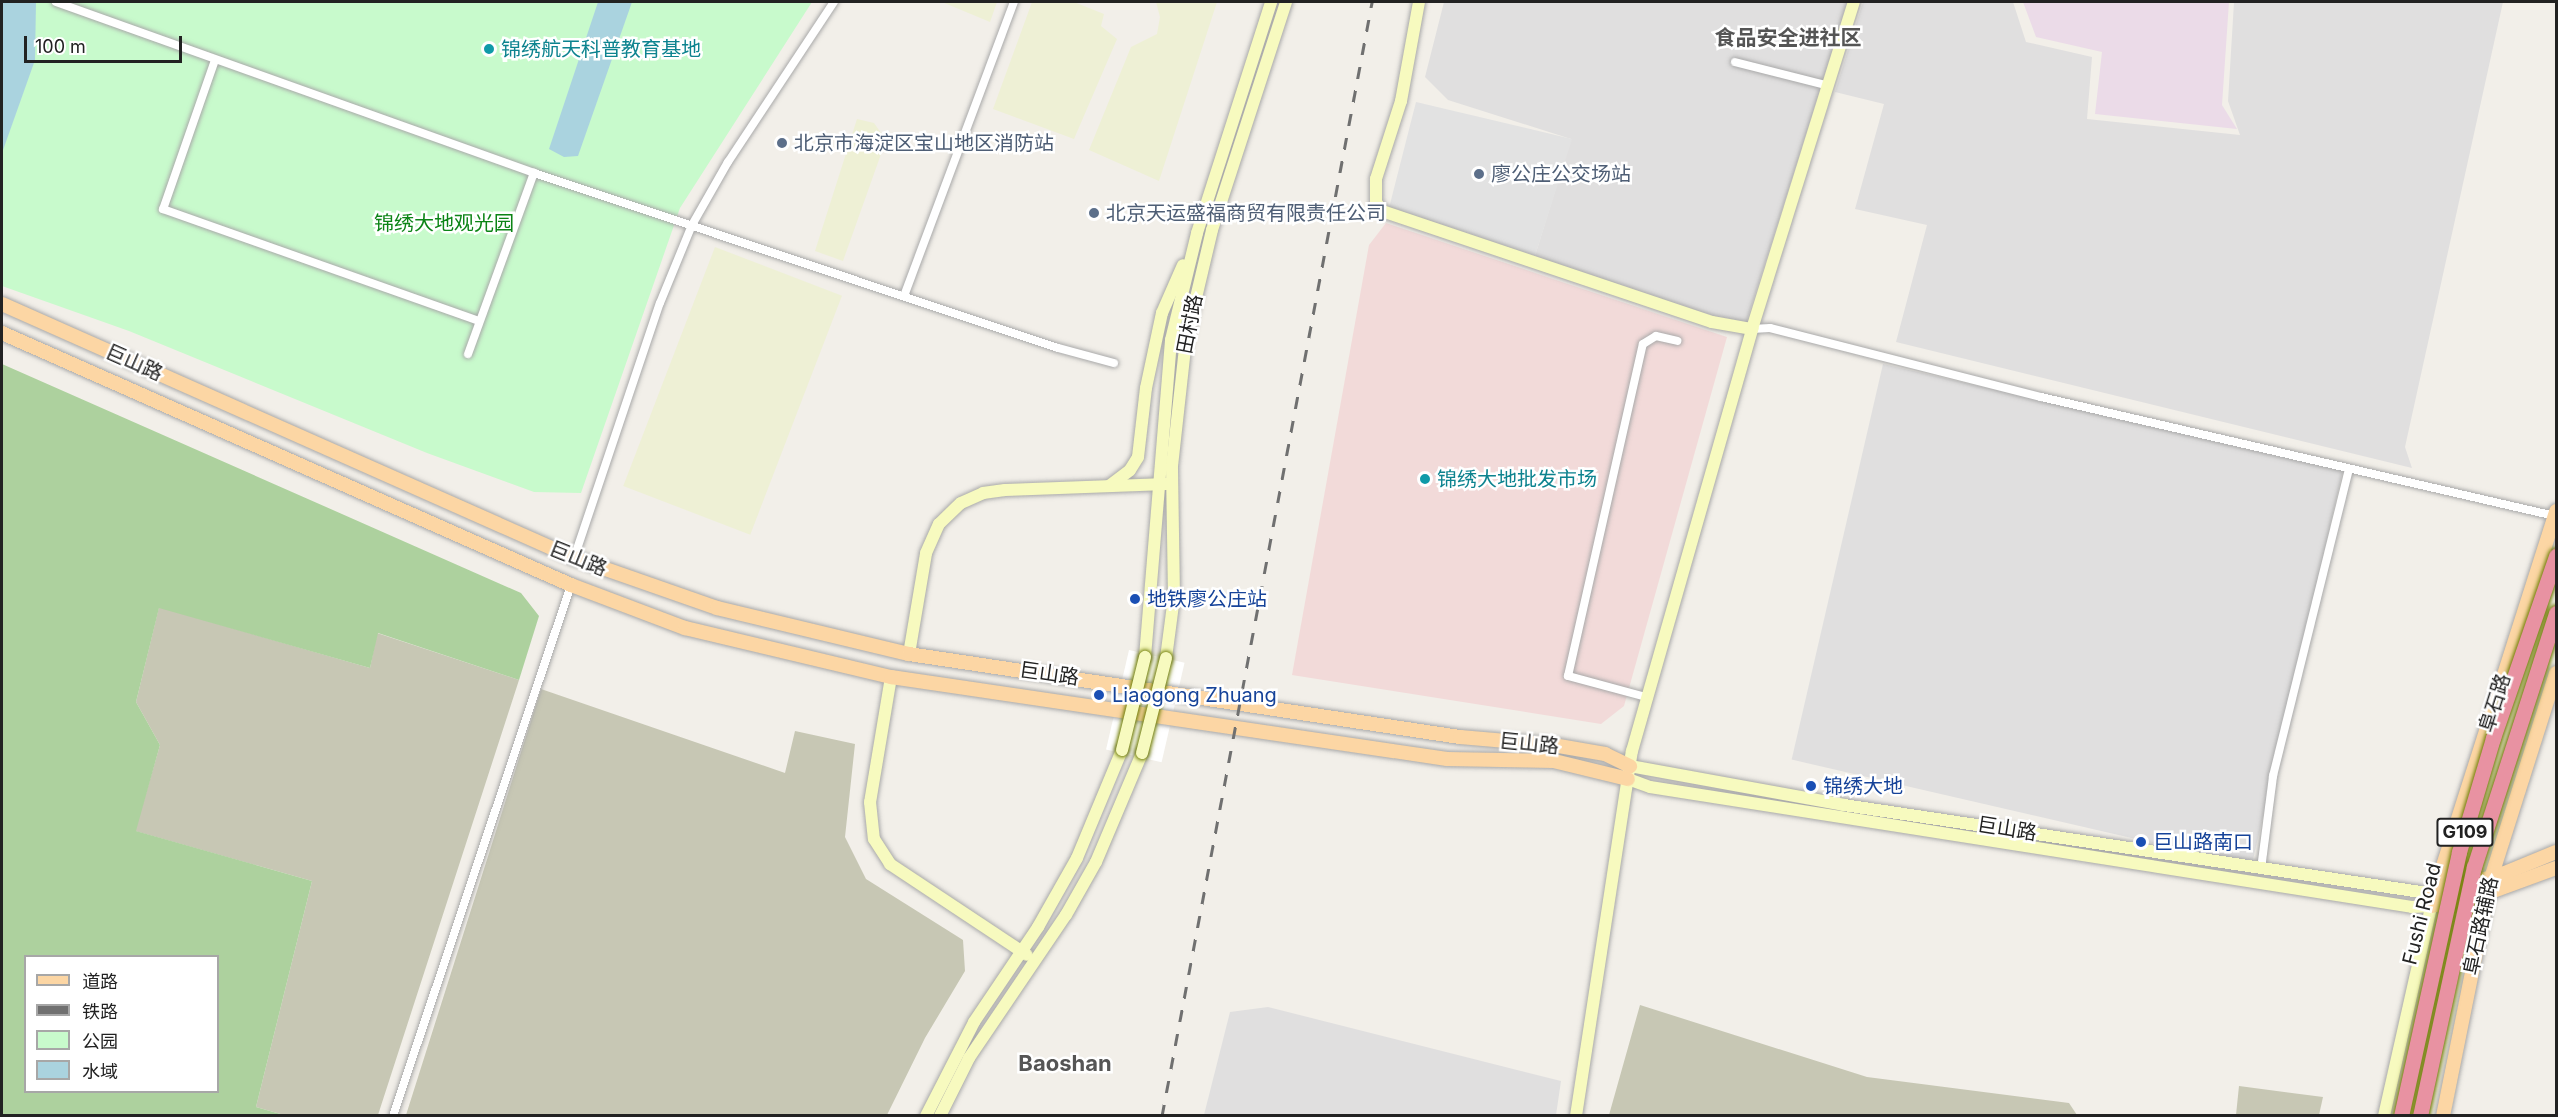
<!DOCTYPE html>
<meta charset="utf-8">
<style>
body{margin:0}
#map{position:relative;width:2558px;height:1117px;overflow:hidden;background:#f2efe9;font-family:Inter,"Noto Sans SC",sans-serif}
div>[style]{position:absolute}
.residential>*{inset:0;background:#e0dfdf;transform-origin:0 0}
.commercial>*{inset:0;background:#f2dad9}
.industrial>*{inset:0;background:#ebdbe8}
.construction>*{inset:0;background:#c7c7b4}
.farmland>*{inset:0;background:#eef0d5;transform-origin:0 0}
.forest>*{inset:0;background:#add19e}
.park>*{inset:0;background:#c8facc}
.parking>*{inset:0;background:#e2e2e2}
.water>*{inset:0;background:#aad3df}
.pier>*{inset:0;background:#fff;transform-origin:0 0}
.roads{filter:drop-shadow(0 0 2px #a9a9a9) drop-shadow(0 0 2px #a9a9a9)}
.street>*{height:8px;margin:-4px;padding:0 4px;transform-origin:4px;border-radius:4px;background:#fff}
.secondary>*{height:12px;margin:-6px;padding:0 6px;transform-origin:6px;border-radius:6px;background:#f7fabf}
.primary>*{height:14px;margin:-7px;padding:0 7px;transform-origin:7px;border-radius:7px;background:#fcd6a4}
.rail>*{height:3px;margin-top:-1.5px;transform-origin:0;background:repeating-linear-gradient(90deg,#707070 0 12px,transparent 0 24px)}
.bridges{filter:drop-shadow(0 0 2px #707d05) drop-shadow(0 0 2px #707d05)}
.secondary-bridge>*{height:12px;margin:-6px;padding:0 6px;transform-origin:6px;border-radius:6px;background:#f7fabf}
.highway-bridge>*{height:15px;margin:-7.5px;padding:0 7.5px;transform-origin:7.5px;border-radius:7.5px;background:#e892a2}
.dots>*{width:16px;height:16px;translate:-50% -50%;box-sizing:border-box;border:3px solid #fff;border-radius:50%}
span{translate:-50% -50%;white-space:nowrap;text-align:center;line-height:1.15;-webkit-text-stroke:5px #fff;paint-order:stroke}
.shield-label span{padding:2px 4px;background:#fff;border:2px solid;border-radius:4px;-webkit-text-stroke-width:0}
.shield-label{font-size:18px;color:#222;font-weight:700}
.culture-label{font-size:20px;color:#0d838f}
.left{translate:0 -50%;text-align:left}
.service-label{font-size:20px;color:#4e5e75}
.park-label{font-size:20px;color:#0c8416}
.street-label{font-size:20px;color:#222}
.transit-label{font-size:20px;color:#164399}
.neighbourhood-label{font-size:21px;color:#555;font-weight:700}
.quarter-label{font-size:22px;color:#555;font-weight:700}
.frame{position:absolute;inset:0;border:3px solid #222;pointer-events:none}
.legend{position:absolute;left:24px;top:955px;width:195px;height:138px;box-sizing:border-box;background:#fff;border:2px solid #a7a7a7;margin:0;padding:8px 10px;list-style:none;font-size:18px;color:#222}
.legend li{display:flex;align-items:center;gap:12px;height:30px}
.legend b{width:30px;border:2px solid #a7a7a7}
.scale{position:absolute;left:24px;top:36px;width:158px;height:27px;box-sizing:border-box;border:3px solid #222;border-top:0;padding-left:8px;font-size:18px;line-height:21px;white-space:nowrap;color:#222;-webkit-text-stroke:4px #fff;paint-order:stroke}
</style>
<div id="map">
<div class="residential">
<i style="clip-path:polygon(1444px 2px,1848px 2px,1745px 326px,1534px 259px,1571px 139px,1448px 100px,1425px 77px)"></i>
<i style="clip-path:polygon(1863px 2px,2013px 2px,2026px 42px,2092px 57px,2087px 119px,2240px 135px,2228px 101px,2234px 2px,2503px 2px,2405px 447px,2412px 468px,1896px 342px,1927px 225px,1855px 209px,1884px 104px,1835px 92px)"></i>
<i style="left:1883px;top:364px;width:472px;height:406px;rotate:13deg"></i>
<i style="clip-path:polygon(1268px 1007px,1561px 1081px,1556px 1115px,1204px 1115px,1230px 1012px)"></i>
</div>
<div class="commercial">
<i style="clip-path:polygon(1386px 223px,1727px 337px,1624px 706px,1601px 724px,1292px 675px,1369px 245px)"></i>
</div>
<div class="industrial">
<i style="clip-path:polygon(2023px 2px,2229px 2px,2222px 105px,2237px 129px,2095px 114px,2102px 52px,2036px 37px)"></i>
</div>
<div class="construction">
<i style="clip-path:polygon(159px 607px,370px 668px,377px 633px,519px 680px,378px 1115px,284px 1115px,256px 1107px,312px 881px,135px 831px,160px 745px,136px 702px)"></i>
<i style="clip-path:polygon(541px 689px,785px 773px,795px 731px,855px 744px,845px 837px,866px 879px,963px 940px,965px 971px,925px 1038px,887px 1115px,406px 1115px)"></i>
<i style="clip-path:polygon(1640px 1005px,1867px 1077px,2069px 1103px,2077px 1115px,1609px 1115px)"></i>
<i style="clip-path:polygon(2239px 1086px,2323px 1097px,2319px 1115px,2236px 1115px)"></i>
</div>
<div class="farmland">
<i style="clip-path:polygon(942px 2px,997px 2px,990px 22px)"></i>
<i style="clip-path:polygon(1032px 2px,1074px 2px,1104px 14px,1101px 26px,1117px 39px,1074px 139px,993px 109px)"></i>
<i style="clip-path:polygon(1156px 2px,1217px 2px,1159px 181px,1089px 150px,1131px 47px,1157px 34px,1160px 17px)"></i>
<i style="clip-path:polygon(857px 119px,874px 123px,886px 140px,843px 261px,815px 251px)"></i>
<i style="left:715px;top:247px;width:136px;height:256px;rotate:21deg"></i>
</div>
<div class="forest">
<i style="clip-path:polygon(evenodd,2px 364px,521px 593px,539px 616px,519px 680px,378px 633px,370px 668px,159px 608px,136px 702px,160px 745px,136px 831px,312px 881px,256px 1107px,284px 1115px,2px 1115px,2px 364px,26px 956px,218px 956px,218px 1092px,26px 1092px,26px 956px)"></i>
</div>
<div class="park">
<i style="clip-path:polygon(2px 2px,812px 2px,680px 208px,581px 493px,534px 492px,427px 453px,129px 331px,2px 286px)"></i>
</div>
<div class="parking">
<i style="clip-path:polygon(1416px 102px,1572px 139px,1534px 259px,1389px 208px)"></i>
</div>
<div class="water">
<i style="clip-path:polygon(2px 2px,36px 2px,35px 60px,2px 153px)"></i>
<i style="clip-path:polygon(598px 2px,632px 2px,578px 156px,564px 157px,549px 149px)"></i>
</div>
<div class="pier">
<i style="left:1129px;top:650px;width:57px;height:102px;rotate:13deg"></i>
</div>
<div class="roads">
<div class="street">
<i style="left:56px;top:2px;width:508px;rotate:19.68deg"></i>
<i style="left:534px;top:173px;width:552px;rotate:18.47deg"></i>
<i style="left:1058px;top:348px;width:58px;rotate:15deg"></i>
<i style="left:215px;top:60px;width:158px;rotate:109.2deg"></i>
<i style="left:163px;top:209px;width:335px;rotate:19.5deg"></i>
<i style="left:1735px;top:62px;width:93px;rotate:14.3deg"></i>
<i style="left:904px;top:296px;width:314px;rotate:-69.5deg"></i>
<i style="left:1752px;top:329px;width:18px;rotate:-3deg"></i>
<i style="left:1770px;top:328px;width:280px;rotate:14.3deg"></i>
<i style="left:2041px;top:397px;width:528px;rotate:13.04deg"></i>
<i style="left:468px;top:354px;width:193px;rotate:-70deg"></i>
<i style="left:574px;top:558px;width:269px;rotate:-71.4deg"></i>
<i style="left:660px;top:303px;width:84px;rotate:-67.7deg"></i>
<i style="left:692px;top:225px;width:73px;rotate:-60.3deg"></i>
<i style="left:728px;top:162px;width:192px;rotate:-56.5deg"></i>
<i style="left:1646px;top:697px;width:81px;rotate:-164.9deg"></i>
<i style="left:1568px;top:676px;width:340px;rotate:-77.3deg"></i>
<i style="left:1643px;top:344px;width:15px;rotate:-32deg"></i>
<i style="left:1656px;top:336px;width:22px;rotate:13deg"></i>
<i style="left:2261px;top:869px;width:94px;rotate:-82.6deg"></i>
<i style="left:2273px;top:776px;width:315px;rotate:-76.1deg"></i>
<i style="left:393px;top:1116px;width:560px;rotate:-71.47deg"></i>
</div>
<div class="secondary">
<i style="left:1419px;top:2px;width:101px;rotate:100.3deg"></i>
<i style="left:1401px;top:101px;width:82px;rotate:107.8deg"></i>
<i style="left:1376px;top:179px;width:23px;rotate:90deg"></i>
<i style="left:1376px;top:202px;width:11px;rotate:56deg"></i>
<i style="left:1382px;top:211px;width:348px;rotate:18.6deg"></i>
<i style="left:1712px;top:322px;width:41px;rotate:9.9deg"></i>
<i style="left:1109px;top:486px;width:26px;rotate:-37deg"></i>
<i style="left:1130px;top:470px;width:15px;rotate:-58deg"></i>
<i style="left:1138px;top:457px;width:69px;rotate:-83.4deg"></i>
<i style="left:1146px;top:388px;width:77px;rotate:-78deg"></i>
<i style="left:1162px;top:313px;width:52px;rotate:-66.4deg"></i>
<i style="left:909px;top:654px;width:102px;rotate:-80.4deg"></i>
<i style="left:926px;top:553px;width:32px;rotate:-66deg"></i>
<i style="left:939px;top:524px;width:30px;rotate:-44deg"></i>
<i style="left:961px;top:503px;width:24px;rotate:-24deg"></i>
<i style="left:983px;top:493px;width:22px;rotate:-8deg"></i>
<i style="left:1005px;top:490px;width:162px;rotate:-2.1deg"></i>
<i style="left:1145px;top:657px;width:318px;rotate:-85.3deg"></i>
<i style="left:1171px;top:340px;width:110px;rotate:-76.3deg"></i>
<i style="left:1197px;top:233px;width:243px;rotate:-72.2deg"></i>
<i style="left:1166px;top:658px;width:62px;rotate:-82.5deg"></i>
<i style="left:1174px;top:597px;width:131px;rotate:-90.9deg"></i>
<i style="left:1172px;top:466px;width:127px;rotate:-83.7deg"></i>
<i style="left:1186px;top:340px;width:113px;rotate:-76.7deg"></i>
<i style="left:1212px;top:230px;width:240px;rotate:-72deg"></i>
<i style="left:891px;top:677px;width:127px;rotate:99.5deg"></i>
<i style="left:870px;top:802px;width:37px;rotate:84deg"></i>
<i style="left:874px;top:839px;width:30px;rotate:57deg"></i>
<i style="left:890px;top:864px;width:164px;rotate:33.6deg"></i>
<i style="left:1630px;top:766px;width:218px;rotate:10.3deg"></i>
<i style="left:1844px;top:805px;width:597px;rotate:8.58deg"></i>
<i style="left:2434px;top:894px;width:228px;rotate:102.7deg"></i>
<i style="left:1628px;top:779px;width:23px;rotate:20deg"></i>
<i style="left:1650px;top:787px;width:771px;rotate:8.95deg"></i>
<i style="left:2412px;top:907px;width:20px;rotate:-3deg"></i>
<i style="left:926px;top:1116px;width:106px;rotate:-62.9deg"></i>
<i style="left:974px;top:1022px;width:115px;rotate:-56deg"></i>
<i style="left:1038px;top:927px;width:79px;rotate:-60.5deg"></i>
<i style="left:1077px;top:858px;width:117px;rotate:-67.4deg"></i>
<i style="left:940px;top:1116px;width:65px;rotate:-63.4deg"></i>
<i style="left:969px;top:1058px;width:173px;rotate:-55.9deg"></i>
<i style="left:1066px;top:915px;width:61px;rotate:-60.5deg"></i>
<i style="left:1096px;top:862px;width:118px;rotate:-67.1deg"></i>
<i style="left:1576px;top:1116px;width:369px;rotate:-81.3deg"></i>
<i style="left:1632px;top:751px;width:439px;rotate:-74.1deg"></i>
<i style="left:1752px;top:329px;width:343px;rotate:-72.7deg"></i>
</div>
<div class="primary">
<i style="left:2px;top:304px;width:626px;rotate:23.94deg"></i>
<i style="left:574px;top:558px;width:151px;rotate:19.3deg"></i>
<i style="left:717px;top:608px;width:197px;rotate:13.5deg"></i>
<i style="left:909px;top:654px;width:557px;rotate:8.57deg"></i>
<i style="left:1460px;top:737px;width:93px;rotate:4.9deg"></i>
<i style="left:1553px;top:745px;width:53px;rotate:9.8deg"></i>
<i style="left:1605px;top:754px;width:28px;rotate:26deg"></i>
<i style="left:2px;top:333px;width:622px;rotate:23.89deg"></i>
<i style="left:571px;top:585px;width:122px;rotate:20.7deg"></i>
<i style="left:685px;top:628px;width:212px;rotate:13.4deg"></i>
<i style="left:891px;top:677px;width:562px;rotate:8.39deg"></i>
<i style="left:1447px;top:759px;width:107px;rotate:1.1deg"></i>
<i style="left:1554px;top:761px;width:76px;rotate:13.7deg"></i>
<i style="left:2443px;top:891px;width:65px;rotate:-16.2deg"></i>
<i style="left:2505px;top:873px;width:55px;rotate:-22.4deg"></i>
<i style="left:2434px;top:894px;width:402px;rotate:-72.3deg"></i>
<i style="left:2432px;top:906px;width:57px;rotate:-13.1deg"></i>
<i style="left:2488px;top:893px;width:72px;rotate:-20.2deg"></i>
<i style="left:2443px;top:1116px;width:243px;rotate:-78.6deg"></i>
<i style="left:2491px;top:878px;width:215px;rotate:-72.4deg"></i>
</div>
</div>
<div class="rail">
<i style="left:1162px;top:1116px;width:1134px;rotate:-79.32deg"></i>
</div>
<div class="bridges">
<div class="secondary-bridge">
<i style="left:1122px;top:750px;width:96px;rotate:-76.1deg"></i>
<i style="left:1142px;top:753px;width:98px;rotate:-75.8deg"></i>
</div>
<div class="highway-bridge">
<i style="left:2401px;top:1116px;width:270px;rotate:-77.6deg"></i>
<i style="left:2459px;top:852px;width:119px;rotate:-73.4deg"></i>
<i style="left:2493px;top:738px;width:193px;rotate:-70.9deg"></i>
<i style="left:2420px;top:1116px;width:255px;rotate:-77.8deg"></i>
<i style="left:2474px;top:867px;width:267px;rotate:-72.1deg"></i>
</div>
</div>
<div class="dots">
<i style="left:489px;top:49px;background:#0f9aa8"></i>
<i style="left:782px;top:143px;background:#5c6f8a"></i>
<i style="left:1479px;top:174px;background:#5c6f8a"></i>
<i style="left:1094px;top:213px;background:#5c6f8a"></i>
<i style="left:1425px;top:479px;background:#0f9aa8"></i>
<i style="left:1135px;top:599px;background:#1a4fb4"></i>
<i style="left:1099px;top:695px;background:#1a4fb4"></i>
<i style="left:1811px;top:786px;background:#1a4fb4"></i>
<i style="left:2141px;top:842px;background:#1a4fb4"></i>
</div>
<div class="shield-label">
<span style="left:2465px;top:832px">G109</span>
</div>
<div class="culture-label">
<span class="left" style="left:501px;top:49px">锦绣航天科普教育基地</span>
<span class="left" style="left:1437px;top:479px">锦绣大地批发市场</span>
</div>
<div class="service-label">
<span class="left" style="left:794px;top:143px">北京市海淀区宝山地区消防站</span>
<span class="left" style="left:1491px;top:174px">廖公庄公交场站</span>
<span class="left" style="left:1106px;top:213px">北京天运盛福商贸有限责任公司</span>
</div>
<div class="park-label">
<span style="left:444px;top:223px">锦绣大地观光园</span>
</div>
<div class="street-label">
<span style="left:1190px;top:324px;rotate:-79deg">田村路</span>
<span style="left:134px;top:363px;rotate:24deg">巨山路</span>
<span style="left:578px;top:559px;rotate:22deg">巨山路</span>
<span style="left:1049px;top:674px;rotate:8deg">巨山路</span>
<span style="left:2495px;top:703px;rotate:-72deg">阜石路</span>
<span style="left:1529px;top:744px;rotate:6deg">巨山路</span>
<span style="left:2007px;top:829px;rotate:9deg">巨山路</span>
<span style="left:2422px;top:914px;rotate:-76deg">Fushi Road</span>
<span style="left:2481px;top:926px;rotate:-78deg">阜石路辅路</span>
</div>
<div class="transit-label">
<span class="left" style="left:1147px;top:599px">地铁廖公庄站</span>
<span class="left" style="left:1112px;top:695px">Liaogong Zhuang</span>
<span class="left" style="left:1823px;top:786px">锦绣大地</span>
<span class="left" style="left:2153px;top:842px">巨山路南口</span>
</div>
<div class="neighbourhood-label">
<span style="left:1788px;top:38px">食品安全进社区</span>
</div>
<div class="quarter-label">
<span style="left:1065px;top:1064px">Baoshan</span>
</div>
<div class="frame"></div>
<ul class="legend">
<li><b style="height:8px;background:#fcd6a4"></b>道路</li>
<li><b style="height:8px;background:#707070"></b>铁路</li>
<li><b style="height:16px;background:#c8facc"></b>公园</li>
<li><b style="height:16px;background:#aad3df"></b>水域</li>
</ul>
<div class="scale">100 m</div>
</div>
